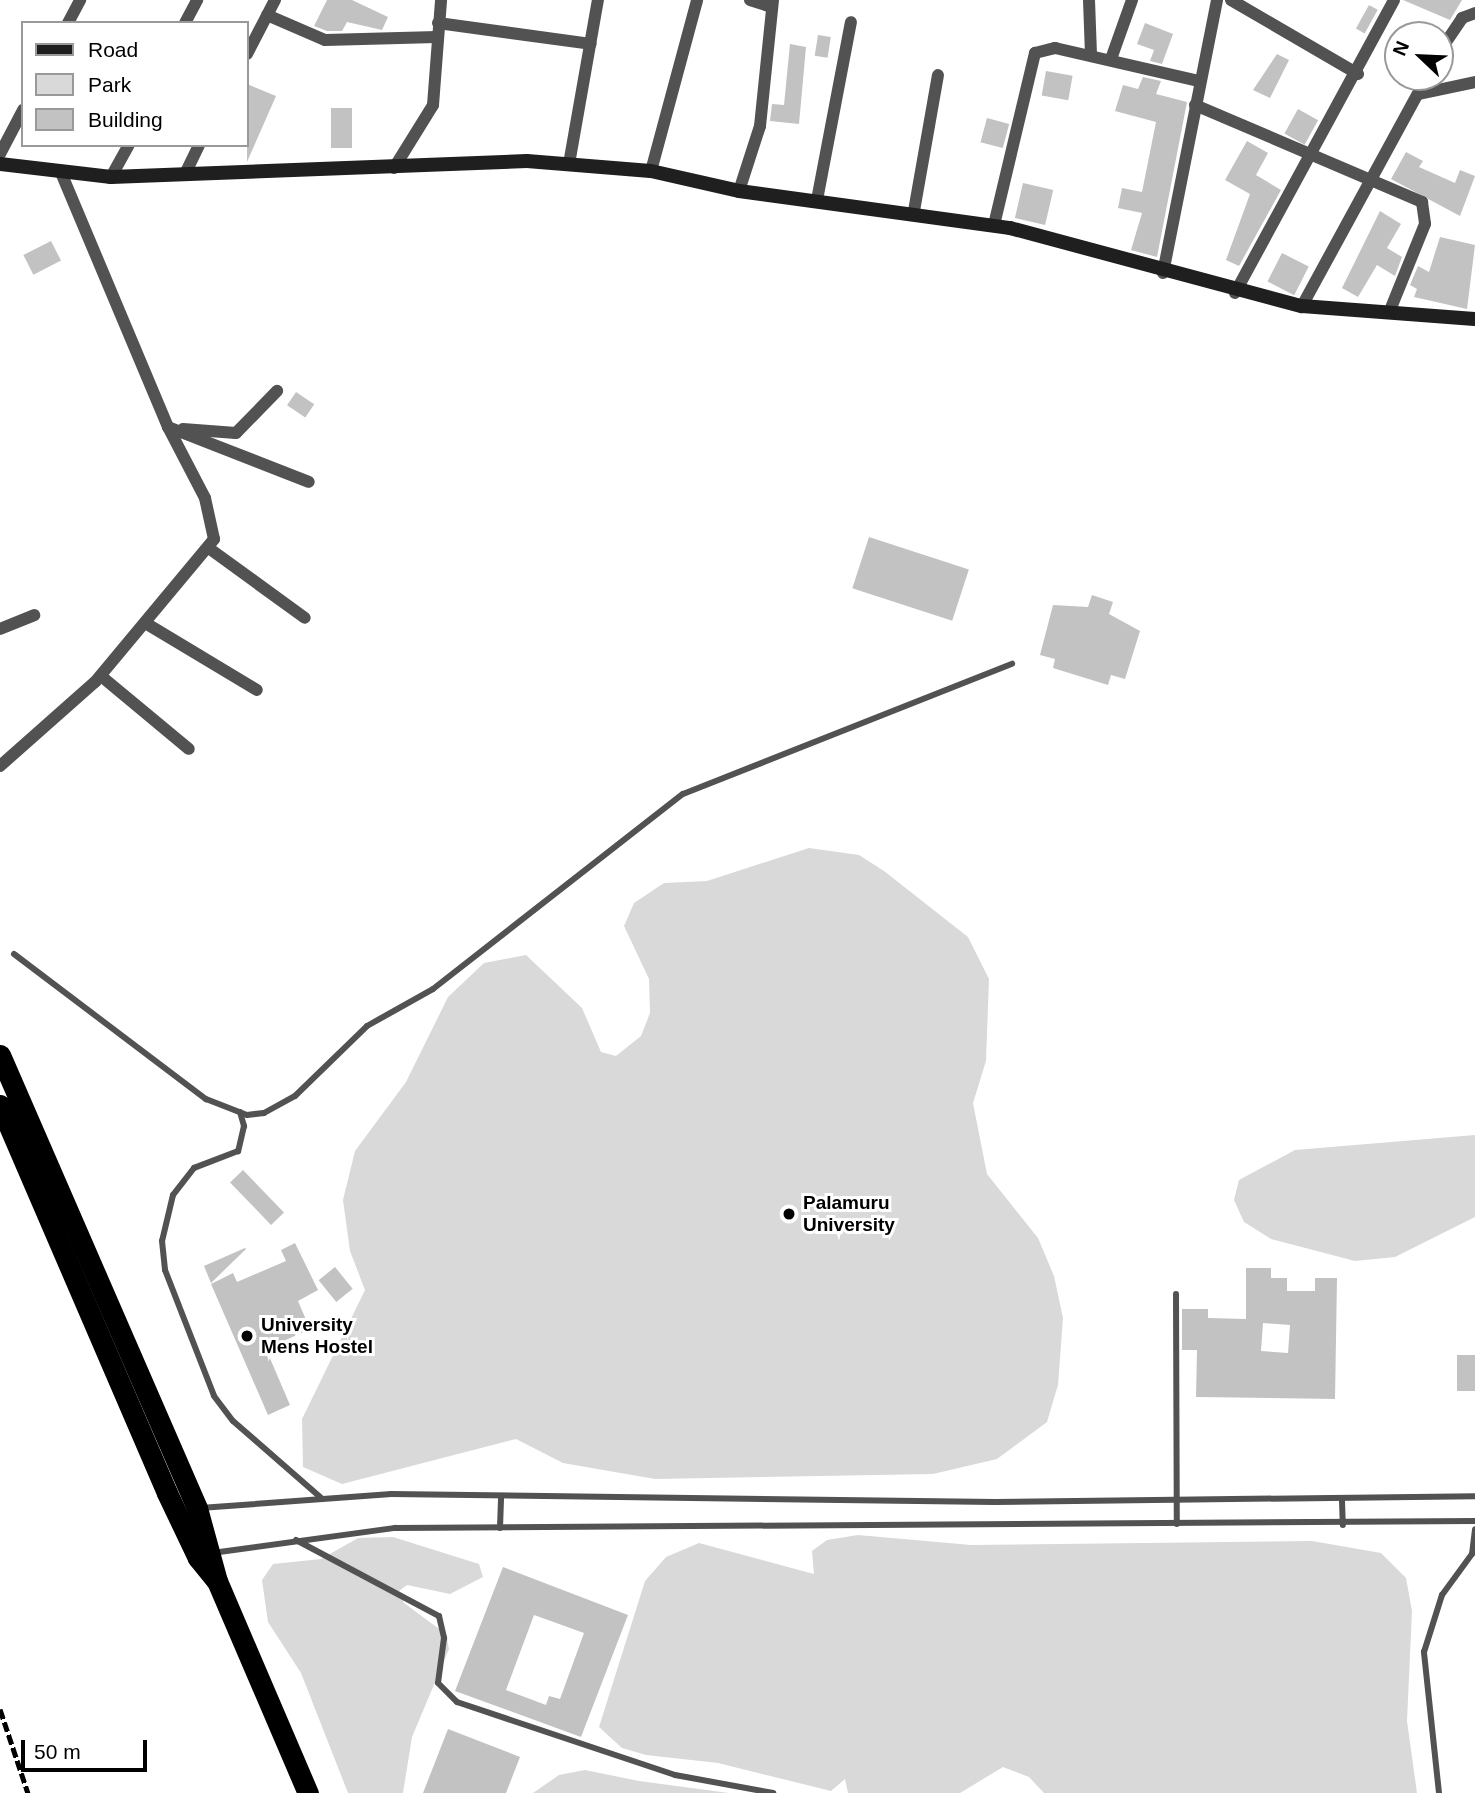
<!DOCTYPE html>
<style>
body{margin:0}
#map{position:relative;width:1475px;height:1793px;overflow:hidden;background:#fff;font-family:Helvetica,sans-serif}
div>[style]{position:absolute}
.green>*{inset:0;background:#d9d9d9}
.building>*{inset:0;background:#c2c2c2;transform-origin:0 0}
.lane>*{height:6px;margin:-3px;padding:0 3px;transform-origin:3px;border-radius:3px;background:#525252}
.street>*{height:12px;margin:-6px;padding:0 6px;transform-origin:6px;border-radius:6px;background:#525252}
.secondary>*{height:14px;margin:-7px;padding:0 7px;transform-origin:7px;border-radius:7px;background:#1f1f1f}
.highway>*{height:21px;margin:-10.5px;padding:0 10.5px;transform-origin:10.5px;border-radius:10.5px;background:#000}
.rail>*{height:5px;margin-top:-2.5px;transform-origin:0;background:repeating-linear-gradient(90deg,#000 0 10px,transparent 0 13.5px)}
.dots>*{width:19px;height:19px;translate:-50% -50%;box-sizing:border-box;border:4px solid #fff;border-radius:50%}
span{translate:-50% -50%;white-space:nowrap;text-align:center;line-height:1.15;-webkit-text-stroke:6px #fff;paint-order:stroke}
.poi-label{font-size:19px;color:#000;font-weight:700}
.left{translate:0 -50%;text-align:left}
.legend{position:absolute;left:21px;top:21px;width:228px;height:126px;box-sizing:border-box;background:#fff;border:2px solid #999;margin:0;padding:9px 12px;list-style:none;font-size:21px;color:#000}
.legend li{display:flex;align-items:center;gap:14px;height:35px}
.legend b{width:35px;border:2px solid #999}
.north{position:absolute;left:1384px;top:21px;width:70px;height:70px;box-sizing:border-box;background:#fff;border:2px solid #999;border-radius:50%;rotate:293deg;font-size:19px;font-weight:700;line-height:28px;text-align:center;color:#000}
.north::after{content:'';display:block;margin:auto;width:24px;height:32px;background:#000;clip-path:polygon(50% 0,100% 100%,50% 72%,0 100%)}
.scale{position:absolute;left:21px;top:1740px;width:126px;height:32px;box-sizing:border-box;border:4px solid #000;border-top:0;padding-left:9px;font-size:21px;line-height:24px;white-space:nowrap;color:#000;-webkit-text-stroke:5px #fff;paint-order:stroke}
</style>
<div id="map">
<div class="green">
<i style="clip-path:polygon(809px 848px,859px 855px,884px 871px,968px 937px,989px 979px,986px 1061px,973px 1103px,987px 1174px,1038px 1238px,1054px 1276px,1063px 1318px,1058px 1385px,1047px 1422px,997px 1459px,933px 1474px,655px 1479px,563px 1463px,516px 1439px,342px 1484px,303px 1467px,302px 1419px,365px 1290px,350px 1251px,343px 1200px,355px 1151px,406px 1082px,448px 997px,484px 963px,526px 955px,582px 1008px,601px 1052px,616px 1056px,641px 1036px,650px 1013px,649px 979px,624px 926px,634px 903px,664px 883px,707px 881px)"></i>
<i style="clip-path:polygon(1475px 1135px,1475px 1217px,1395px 1257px,1355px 1261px,1271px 1239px,1244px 1222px,1234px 1200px,1239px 1180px,1295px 1150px)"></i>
<i style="clip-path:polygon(858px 1535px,971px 1545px,1312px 1541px,1381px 1553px,1406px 1578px,1412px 1611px,1407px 1721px,1417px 1793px,1044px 1793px,1029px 1777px,1003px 1767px,960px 1793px,848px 1793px,845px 1779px,831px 1791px,718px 1763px,646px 1755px,622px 1748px,599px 1727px,645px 1581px,666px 1557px,699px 1543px,814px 1574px,812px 1551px,827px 1540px)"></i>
<i style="clip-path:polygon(393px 1537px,479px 1564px,483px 1577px,450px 1594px,407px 1585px,399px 1591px,404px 1603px,446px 1634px,449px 1649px,412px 1737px,403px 1793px,348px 1793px,301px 1673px,268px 1622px,262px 1580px,273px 1564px,321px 1559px,358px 1538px)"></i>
<i style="clip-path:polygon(585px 1770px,639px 1781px,729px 1793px,533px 1793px,559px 1775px)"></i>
</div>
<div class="building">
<i style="clip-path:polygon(327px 0,352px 0,388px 17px,382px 30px,347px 22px,342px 31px,327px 31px,314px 26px)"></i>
<i style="clip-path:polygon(1403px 0,1462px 0,1450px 20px)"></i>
<i style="left:1369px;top:5px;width:10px;height:27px;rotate:29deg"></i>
<i style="clip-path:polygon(1145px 23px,1173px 34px,1162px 64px,1150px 61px,1154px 50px,1137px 44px)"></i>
<i style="left:818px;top:35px;width:13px;height:21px;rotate:9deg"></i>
<i style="clip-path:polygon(790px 44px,806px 47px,799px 124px,770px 121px,772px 104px,784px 105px)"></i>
<i style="clip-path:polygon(1277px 54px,1289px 60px,1270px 98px,1253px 90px)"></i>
<i style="left:1046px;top:71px;width:27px;height:25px;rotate:10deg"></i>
<i style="clip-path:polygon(1143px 77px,1161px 81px,1156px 94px,1187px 102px,1157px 257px,1131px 250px,1142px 213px,1118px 208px,1122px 188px,1142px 192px,1156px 122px,1115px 111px,1123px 85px,1138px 89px)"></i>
<i style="clip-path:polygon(247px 84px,276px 96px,247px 162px)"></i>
<i style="left:331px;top:108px;width:21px;height:40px"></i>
<i style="left:1298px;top:109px;width:23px;height:28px;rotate:29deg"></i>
<i style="left:987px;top:118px;width:23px;height:25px;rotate:15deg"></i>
<i style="clip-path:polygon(1247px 141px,1268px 153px,1256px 175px,1281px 190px,1239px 266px,1226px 260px,1250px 194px,1225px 180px)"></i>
<i style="clip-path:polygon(1406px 152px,1423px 161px,1419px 167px,1455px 183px,1460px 170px,1475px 176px,1460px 216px,1391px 179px)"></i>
<i style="left:1023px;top:183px;width:31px;height:36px;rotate:13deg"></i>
<i style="clip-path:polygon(1380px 211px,1401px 224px,1387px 248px,1402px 257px,1395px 276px,1377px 265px,1358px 297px,1342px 288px)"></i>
<i style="clip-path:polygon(1440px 237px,1475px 245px,1467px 309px,1414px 297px,1417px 289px,1410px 285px,1418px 266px,1429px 272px)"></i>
<i style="left:51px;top:241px;width:22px;height:31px;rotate:63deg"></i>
<i style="left:1282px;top:253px;width:30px;height:32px;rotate:27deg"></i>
<i style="left:296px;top:392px;width:22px;height:16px;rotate:34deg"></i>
<i style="left:869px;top:537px;width:105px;height:54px;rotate:18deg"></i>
<i style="clip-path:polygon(1092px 595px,1113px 602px,1109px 614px,1140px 631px,1125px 679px,1111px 675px,1108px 685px,1053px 668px,1055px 659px,1040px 655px,1053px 605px,1088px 607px)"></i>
<i style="left:243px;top:1170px;width:59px;height:18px;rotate:46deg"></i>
<i style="clip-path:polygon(295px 1243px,318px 1290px,298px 1301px,310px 1329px,266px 1349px,290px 1405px,268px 1415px,211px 1284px,233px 1273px,237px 1282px,286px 1261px,281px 1250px)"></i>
<i style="clip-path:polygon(245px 1248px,246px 1249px,211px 1283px,204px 1266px)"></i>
<i style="left:335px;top:1267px;width:28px;height:21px;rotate:51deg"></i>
<i style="clip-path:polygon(evenodd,1246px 1268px,1271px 1268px,1271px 1278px,1287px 1278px,1287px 1291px,1315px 1291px,1315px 1278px,1337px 1278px,1335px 1399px,1196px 1397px,1197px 1350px,1182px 1350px,1182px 1309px,1208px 1309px,1208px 1318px,1246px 1319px,1246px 1268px,1263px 1323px,1290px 1325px,1288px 1353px,1261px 1351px,1263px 1323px)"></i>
<i style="left:1457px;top:1355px;width:18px;height:36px"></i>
<i style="clip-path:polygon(evenodd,503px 1567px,628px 1615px,581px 1737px,455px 1691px,503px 1567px,534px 1615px,584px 1633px,560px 1699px,549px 1696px,546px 1705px,506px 1690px,534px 1615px)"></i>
<i style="clip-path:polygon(448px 1729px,520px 1757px,506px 1793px,423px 1793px)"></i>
</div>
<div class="lane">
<i style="left:14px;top:954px;width:241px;rotate:37.1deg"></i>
<i style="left:206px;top:1099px;width:44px;rotate:21.3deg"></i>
<i style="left:247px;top:1115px;width:17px;rotate:-7deg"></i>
<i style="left:264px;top:1113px;width:35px;rotate:-29deg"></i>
<i style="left:295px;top:1096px;width:100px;rotate:-44.2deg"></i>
<i style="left:367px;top:1026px;width:76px;rotate:-29.3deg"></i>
<i style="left:433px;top:989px;width:317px;rotate:-38deg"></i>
<i style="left:683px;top:794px;width:354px;rotate:-21.6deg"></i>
<i style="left:240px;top:1112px;width:15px;rotate:74deg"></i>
<i style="left:244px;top:1126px;width:26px;rotate:103deg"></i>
<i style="left:238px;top:1151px;width:47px;rotate:158.9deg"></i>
<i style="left:194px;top:1168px;width:34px;rotate:128deg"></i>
<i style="left:173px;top:1195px;width:47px;rotate:103.4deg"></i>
<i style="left:162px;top:1241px;width:29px;rotate:84deg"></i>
<i style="left:165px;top:1270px;width:135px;rotate:68.7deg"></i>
<i style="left:214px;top:1396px;width:31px;rotate:53deg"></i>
<i style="left:233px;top:1421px;width:116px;rotate:41.1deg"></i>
<i style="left:1176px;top:1294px;width:230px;rotate:89.8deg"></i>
<i style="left:1342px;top:1501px;width:24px;rotate:88deg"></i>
<i style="left:200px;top:1508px;width:192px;rotate:-4.2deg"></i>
<i style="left:391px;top:1494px;width:604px;rotate:0.76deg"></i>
<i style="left:995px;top:1502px;width:480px;rotate:-0.7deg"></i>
<i style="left:500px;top:1528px;width:32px;rotate:-88deg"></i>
<i style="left:296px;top:1540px;width:162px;rotate:28deg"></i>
<i style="left:439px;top:1616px;width:23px;rotate:77deg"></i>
<i style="left:444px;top:1638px;width:45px;rotate:97.6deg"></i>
<i style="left:438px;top:1683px;width:27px;rotate:45deg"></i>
<i style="left:457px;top:1702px;width:230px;rotate:18.5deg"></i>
<i style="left:675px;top:1775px;width:100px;rotate:10.4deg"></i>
<i style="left:212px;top:1553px;width:185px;rotate:-7.8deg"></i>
<i style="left:395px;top:1528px;width:1080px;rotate:-0.37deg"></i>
<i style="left:1439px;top:1793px;width:142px;rotate:-96.1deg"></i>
<i style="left:1424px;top:1652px;width:60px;rotate:-72.5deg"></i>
<i style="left:1442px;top:1595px;width:51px;rotate:-53.8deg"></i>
<i style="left:1472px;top:1554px;width:25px;rotate:-83deg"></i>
</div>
<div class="street">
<i style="left:750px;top:0;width:23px;rotate:18deg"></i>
<i style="left:1089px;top:0;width:55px;rotate:87.9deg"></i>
<i style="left:1231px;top:0;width:147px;rotate:30.2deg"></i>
<i style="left:267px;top:15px;width:63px;rotate:23.3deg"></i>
<i style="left:325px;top:40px;width:112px;rotate:-1.5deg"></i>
<i style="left:68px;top:23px;width:26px;rotate:-62deg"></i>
<i style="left:185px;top:23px;width:26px;rotate:-62deg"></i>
<i style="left:438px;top:23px;width:154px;rotate:7.8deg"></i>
<i style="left:1440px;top:51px;width:40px;rotate:-56deg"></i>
<i style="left:1462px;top:18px;width:14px;rotate:-21deg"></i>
<i style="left:247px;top:54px;width:61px;rotate:-62.6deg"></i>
<i style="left:1111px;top:59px;width:63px;rotate:-70.4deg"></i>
<i style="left:1419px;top:94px;width:57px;rotate:-12.1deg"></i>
<i style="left:1195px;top:105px;width:247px;rotate:23.1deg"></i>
<i style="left:1422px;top:202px;width:22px;rotate:82deg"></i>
<i style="left:1425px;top:224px;width:93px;rotate:112.1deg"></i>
<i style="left:0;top:154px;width:50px;rotate:-62.4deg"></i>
<i style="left:569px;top:164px;width:167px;rotate:-80deg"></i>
<i style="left:394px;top:168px;width:74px;rotate:-58.2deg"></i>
<i style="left:433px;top:105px;width:105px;rotate:-85.6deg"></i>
<i style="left:651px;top:171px;width:177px;rotate:-74.9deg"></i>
<i style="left:185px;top:174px;width:32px;rotate:-64deg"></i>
<i style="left:111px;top:177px;width:37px;rotate:-61deg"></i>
<i style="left:739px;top:191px;width:68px;rotate:-72.1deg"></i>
<i style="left:760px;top:126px;width:127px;rotate:-84.1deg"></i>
<i style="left:817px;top:200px;width:181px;rotate:-79.2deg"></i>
<i style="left:914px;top:211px;width:138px;rotate:-80deg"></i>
<i style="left:994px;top:225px;width:177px;rotate:-76.6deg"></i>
<i style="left:1035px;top:53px;width:21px;rotate:-14deg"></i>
<i style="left:1055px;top:48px;width:148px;rotate:12.9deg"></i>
<i style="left:1163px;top:273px;width:278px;rotate:-78.8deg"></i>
<i style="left:1235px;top:293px;width:333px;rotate:-61.5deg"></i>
<i style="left:1302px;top:306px;width:261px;rotate:-61.4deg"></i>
<i style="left:168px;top:427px;width:151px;rotate:21.3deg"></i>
<i style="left:183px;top:429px;width:53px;rotate:4.3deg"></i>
<i style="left:236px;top:433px;width:59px;rotate:-45.7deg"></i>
<i style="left:210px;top:549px;width:117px;rotate:36deg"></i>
<i style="left:147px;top:624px;width:128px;rotate:31deg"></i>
<i style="left:0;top:629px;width:37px;rotate:-22deg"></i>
<i style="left:101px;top:676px;width:114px;rotate:39.7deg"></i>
<i style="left:0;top:766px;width:127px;rotate:-41.5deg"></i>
<i style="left:95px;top:682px;width:186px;rotate:-50.2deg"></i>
<i style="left:214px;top:539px;width:42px;rotate:-102.4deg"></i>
<i style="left:205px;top:498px;width:80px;rotate:-117.5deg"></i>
<i style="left:168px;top:427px;width:276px;rotate:-112.8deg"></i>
</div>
<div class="secondary">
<i style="left:0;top:164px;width:112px;rotate:6.7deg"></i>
<i style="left:111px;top:177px;width:416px;rotate:-2.2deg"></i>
<i style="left:527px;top:161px;width:124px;rotate:4.6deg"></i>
<i style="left:651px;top:171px;width:90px;rotate:12.8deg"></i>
<i style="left:739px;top:191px;width:274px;rotate:7.8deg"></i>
<i style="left:1010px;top:228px;width:302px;rotate:15deg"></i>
<i style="left:1302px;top:306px;width:173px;rotate:4.3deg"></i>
</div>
<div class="highway">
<i style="left:0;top:1055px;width:494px;rotate:66.5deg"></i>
<i style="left:197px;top:1508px;width:76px;rotate:74.7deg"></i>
<i style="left:217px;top:1581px;width:231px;rotate:66.8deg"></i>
<i style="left:0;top:1105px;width:422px;rotate:66.7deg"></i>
<i style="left:167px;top:1493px;width:72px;rotate:64.5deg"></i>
<i style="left:198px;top:1558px;width:28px;rotate:51deg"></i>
</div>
<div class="rail">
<i style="left:0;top:1709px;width:89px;rotate:71.6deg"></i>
</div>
<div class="dots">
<i style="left:789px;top:1214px;background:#000"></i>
<i style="left:247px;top:1336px;background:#000"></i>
</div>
<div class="poi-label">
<span class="left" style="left:803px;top:1214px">Palamuru<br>University</span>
<span class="left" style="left:261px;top:1336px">University<br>Mens Hostel</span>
</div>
<ul class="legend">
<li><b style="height:9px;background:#1f1f1f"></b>Road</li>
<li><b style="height:19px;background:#d9d9d9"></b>Park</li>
<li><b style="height:19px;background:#c2c2c2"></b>Building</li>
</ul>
<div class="north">N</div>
<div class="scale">50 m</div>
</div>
